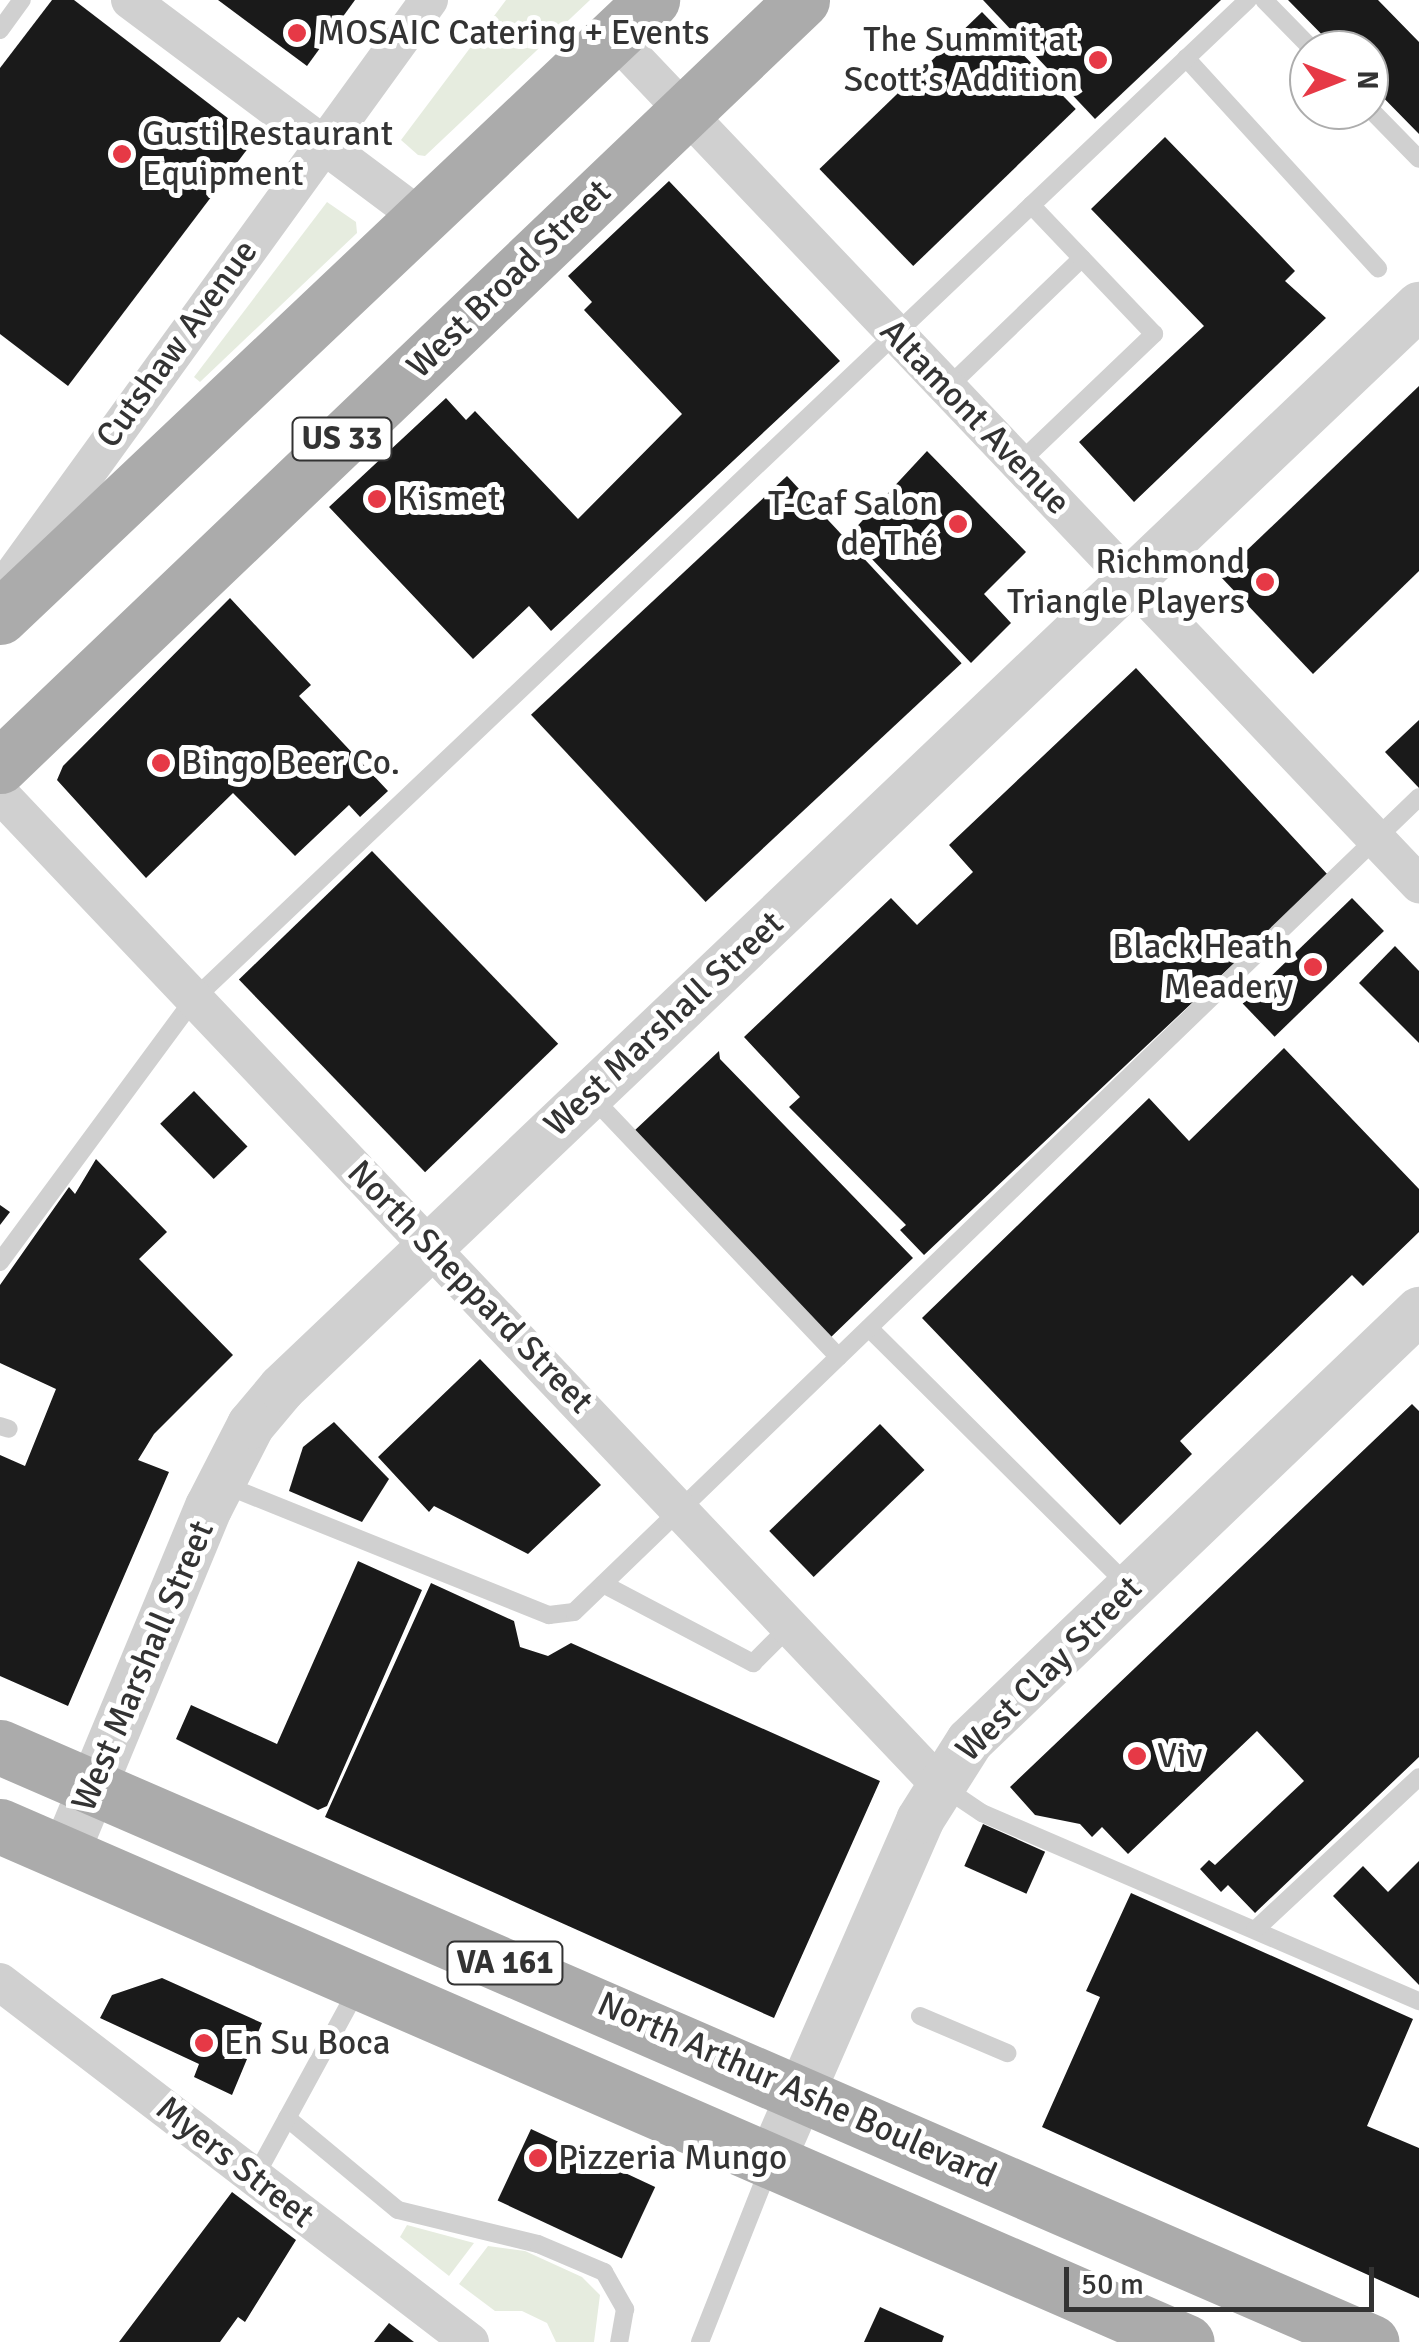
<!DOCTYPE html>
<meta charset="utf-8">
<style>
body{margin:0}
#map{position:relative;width:1419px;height:2342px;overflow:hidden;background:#fff;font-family:Signika,sans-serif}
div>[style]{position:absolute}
.green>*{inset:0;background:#e6ecdf}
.building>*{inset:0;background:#1a1a1a;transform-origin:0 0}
.service>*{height:18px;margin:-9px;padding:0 9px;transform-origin:9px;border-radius:9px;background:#d0d0d0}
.minor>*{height:38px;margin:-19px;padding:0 19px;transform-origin:19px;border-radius:19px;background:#d0d0d0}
.tertiary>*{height:48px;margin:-24px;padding:0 24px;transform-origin:24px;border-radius:24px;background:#d0d0d0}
.primary>*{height:55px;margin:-27.5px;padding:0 27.5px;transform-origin:27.5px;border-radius:27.5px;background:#ababab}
.dots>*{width:28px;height:28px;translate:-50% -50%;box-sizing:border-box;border:5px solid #fff;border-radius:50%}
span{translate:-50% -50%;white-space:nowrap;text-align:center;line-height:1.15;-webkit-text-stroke:10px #fff;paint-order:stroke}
.shield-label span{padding:2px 8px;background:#fff;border:2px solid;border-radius:8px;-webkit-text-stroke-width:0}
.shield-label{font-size:32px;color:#333;font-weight:700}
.poi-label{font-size:35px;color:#333}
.left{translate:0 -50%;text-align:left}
.right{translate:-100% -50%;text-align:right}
.street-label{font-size:35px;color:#333}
.north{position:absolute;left:1289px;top:30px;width:100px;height:100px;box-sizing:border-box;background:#fff;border:2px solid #adadad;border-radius:50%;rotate:90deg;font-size:28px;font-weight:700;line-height:40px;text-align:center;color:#333}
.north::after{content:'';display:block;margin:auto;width:35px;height:45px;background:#e63946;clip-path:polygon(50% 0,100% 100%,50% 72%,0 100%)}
.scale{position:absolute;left:1064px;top:2267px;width:310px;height:45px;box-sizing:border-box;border:5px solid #333;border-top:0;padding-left:12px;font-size:30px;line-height:35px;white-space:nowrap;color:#333;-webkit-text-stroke:8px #fff;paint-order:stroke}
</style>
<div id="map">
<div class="green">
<i style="clip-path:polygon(506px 0,590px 0,425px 156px,418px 155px,401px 140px)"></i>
<i style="clip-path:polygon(327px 202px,356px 222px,357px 233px,200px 382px,194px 377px)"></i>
<i style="clip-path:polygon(407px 2225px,474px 2243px,449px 2276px,400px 2237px)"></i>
<i style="clip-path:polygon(488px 2246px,525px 2251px,582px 2277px,600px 2295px,594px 2342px,556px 2342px,547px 2323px,522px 2311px,495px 2311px,459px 2284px)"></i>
</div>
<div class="building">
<i style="clip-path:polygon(52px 0,74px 0,255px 139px,68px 386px,0 334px,0 68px)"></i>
<i style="clip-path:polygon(218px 0,355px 0,307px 66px)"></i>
<i style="clip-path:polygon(983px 0,1221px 0,1095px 119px)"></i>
<i style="clip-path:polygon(1288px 0,1378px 0,1419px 42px,1419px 134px,1369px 83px,1369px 50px,1337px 50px)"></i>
<i style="left:982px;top:12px;width:135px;height:226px;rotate:46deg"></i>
<i style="clip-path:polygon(1165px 137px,1295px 271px,1285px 281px,1326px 318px,1134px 502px,1079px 442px,1204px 326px,1091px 209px)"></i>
<i style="clip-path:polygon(669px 181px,840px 361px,551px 631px,529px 606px,473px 659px,329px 507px,446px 398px,466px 420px,475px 411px,578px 519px,682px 414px,584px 310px,592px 302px,568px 276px)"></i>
<i style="clip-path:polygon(1419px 386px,1419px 571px,1313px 674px,1220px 576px)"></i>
<i style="clip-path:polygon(927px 451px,1026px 552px,984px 594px,1011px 623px,971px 663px,849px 535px)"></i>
<i style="left:787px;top:476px;width:256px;height:350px;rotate:47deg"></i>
<i style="clip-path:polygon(230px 598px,311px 685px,299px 696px,388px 791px,360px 817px,349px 805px,295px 856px,233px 793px,146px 878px,57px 780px,63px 766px)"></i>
<i style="clip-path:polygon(1136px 668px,1328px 875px,924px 1255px,900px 1230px,906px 1225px,789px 1107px,800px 1097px,744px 1037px,891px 898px,917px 925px,973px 872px,949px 845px)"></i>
<i style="clip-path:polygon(1419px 720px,1419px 788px,1385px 752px)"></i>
<i style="left:372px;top:851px;width:268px;height:185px;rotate:46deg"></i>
<i style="left:1352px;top:898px;width:46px;height:152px;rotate:46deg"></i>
<i style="clip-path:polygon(1395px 946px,1419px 971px,1419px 1043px,1359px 983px)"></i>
<i style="clip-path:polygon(1284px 1048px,1419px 1189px,1419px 1232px,1363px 1286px,1352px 1275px,1180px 1441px,1192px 1454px,1120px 1525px,922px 1318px,1149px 1098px,1189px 1141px)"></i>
<i style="clip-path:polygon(719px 1051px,720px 1059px,913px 1258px,829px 1339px,633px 1132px)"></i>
<i style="left:194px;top:1091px;width:77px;height:47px;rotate:46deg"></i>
<i style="clip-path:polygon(96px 1159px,167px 1232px,139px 1259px,233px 1355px,154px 1434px,138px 1460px,169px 1472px,68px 1706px,0 1676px,0 1455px,25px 1466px,56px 1389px,0 1363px,0 1285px,69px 1187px,75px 1194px)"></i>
<i style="clip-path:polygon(0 1205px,10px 1212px,0 1225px)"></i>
<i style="clip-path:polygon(480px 1359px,601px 1485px,528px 1554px,434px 1506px,429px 1512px,378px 1457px)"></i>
<i style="clip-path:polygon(1412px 1404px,1419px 1411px,1419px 1757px,1255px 1913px,1228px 1885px,1221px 1892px,1200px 1869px,1209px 1860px,1215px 1865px,1304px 1781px,1257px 1731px,1128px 1854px,1102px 1827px,1092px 1837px,1080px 1824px,1035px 1815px,1010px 1787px)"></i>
<i style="clip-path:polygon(334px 1422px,389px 1479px,362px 1522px,289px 1491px,303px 1447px)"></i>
<i style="left:880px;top:1424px;width:64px;height:154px;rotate:46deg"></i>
<i style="clip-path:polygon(358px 1561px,422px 1590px,327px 1806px,318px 1810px,176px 1739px,191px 1705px,277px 1744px)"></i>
<i style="clip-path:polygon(431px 1583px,514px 1621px,520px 1647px,548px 1656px,571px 1643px,880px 1781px,774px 2018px,325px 1817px)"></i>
<i style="left:983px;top:1824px;width:68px;height:46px;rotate:24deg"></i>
<i style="clip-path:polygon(1419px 1861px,1419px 1985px,1333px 1896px,1363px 1866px,1388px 1892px)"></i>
<i style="clip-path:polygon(1131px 1893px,1413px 2019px,1367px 2126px,1419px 2148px,1419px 2298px,1042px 2127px,1100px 1997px,1086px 1991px)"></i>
<i style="clip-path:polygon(162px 1978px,262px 2023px,232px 2095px,194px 2077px,199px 2064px,100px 2018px,112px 1995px)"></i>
<i style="left:531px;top:2129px;width:137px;height:79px;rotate:25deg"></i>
<i style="clip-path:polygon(232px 2192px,296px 2240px,245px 2322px,238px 2317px,220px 2342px,119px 2342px)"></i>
<i style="clip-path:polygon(880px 2307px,944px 2336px,942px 2342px,864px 2342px)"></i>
<i style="clip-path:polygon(389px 2323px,414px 2342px,374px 2342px)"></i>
</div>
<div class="service">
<i style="left:1264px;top:0;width:70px;rotate:45.6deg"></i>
<i style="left:0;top:30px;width:37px;rotate:-54deg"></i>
<i style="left:1186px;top:58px;width:285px;rotate:47.6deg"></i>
<i style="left:1369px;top:108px;width:71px;rotate:45.6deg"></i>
<i style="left:947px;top:388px;width:187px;rotate:-43.9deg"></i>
<i style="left:1019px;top:463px;width:187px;rotate:-43.7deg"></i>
<i style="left:1154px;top:334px;width:178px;rotate:-133.6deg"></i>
<i style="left:590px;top:1095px;width:361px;rotate:46.5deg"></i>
<i style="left:0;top:1262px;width:327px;rotate:-53.6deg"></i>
<i style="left:194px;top:999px;width:1452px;rotate:-43.47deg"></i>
<i style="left:869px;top:1328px;width:368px;rotate:44.8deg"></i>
<i style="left:0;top:1426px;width:9px;rotate:18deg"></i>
<i style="left:225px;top:1485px;width:349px;rotate:21.9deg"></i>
<i style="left:549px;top:1615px;width:25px;rotate:-7deg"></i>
<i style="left:574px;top:1612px;width:1174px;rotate:-43.96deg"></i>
<i style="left:603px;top:1584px;width:170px;rotate:27.8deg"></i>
<i style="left:753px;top:1663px;width:54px;rotate:-45deg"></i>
<i style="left:942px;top:1786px;width:48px;rotate:34deg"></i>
<i style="left:982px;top:1813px;width:476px;rotate:23.3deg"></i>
<i style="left:1255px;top:1930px;width:224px;rotate:-43deg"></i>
<i style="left:920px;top:2016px;width:95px;rotate:23deg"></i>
<i style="left:287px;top:2118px;width:144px;rotate:39.7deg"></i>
<i style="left:398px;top:2210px;width:144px;rotate:13.7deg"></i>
<i style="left:538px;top:2244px;width:72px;rotate:23deg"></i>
<i style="left:604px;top:2272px;width:43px;rotate:60.4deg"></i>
<i style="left:625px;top:2309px;width:34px;rotate:100deg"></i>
<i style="left:255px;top:2177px;width:215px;rotate:-61.4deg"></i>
<i style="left:700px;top:2342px;width:190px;rotate:-68.4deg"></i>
</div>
<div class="minor">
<i style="left:130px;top:0;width:366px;rotate:36.8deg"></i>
<i style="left:614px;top:37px;width:1169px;rotate:46.46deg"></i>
<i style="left:0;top:593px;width:732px;rotate:-54.12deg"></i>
<i style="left:0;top:794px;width:1363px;rotate:46.52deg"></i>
<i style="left:0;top:1982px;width:592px;rotate:37.45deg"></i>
</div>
<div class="tertiary">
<i style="left:65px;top:1854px;width:376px;rotate:-67.5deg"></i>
<i style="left:209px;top:1507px;width:92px;rotate:-62.9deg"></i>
<i style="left:251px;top:1425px;width:48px;rotate:-50deg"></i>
<i style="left:282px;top:1388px;width:1570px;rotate:-43.58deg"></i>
<i style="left:770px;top:2164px;width:375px;rotate:-66.4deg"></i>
<i style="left:920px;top:1820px;width:93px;rotate:-57.7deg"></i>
<i style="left:970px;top:1741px;width:622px;rotate:-43.76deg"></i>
</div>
<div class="primary">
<i style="left:0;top:617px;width:898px;rotate:-43.42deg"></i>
<i style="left:0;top:766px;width:1109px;rotate:-43.68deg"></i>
<i style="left:0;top:1747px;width:1495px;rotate:23.45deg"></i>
<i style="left:0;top:1826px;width:1294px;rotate:23.5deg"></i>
</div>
<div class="dots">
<i style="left:297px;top:33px;background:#e63946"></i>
<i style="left:1098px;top:60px;background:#e63946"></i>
<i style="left:122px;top:154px;background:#e63946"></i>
<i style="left:377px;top:499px;background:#e63946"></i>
<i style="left:958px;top:524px;background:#e63946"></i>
<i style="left:1265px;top:582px;background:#e63946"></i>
<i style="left:161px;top:763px;background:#e63946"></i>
<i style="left:1313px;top:967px;background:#e63946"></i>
<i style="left:1137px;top:1756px;background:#e63946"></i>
<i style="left:204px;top:2043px;background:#e63946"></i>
<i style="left:538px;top:2158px;background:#e63946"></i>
</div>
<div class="shield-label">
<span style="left:342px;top:439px">US 33</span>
<span style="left:505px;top:1963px">VA 161</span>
</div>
<div class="poi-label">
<span class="left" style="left:317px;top:33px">MOSAIC Catering + Events</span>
<span class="right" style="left:1078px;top:60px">The Summit at<br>Scott’s Addition</span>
<span class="left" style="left:142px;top:154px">Gusti Restaurant<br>Equipment</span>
<span class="left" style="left:397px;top:499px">Kismet</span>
<span class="right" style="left:938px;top:524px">T-Caf Salon<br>de Thé</span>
<span class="right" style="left:1245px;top:582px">Richmond<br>Triangle Players</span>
<span class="left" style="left:181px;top:763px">Bingo Beer Co.</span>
<span class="right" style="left:1293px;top:967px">Black Heath<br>Meadery</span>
<span class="left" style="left:1157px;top:1756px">Viv</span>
<span class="left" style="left:224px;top:2043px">En Su Boca</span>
<span class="left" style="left:558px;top:2158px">Pizzeria Mungo</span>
</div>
<div class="street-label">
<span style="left:509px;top:279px;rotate:-44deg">West Broad Street</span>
<span style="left:177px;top:344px;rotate:-54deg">Cutshaw Avenue</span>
<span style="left:975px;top:417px;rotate:46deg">Altamont Avenue</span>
<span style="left:664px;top:1024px;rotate:-43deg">West Marshall Street</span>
<span style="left:470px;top:1287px;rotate:46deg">North Sheppard Street</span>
<span style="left:143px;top:1666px;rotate:-67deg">West Marshall Street</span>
<span style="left:1049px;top:1669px;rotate:-45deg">West Clay Street</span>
<span style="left:797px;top:2090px;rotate:24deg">North Arthur Ashe Boulevard</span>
<span style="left:235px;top:2162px;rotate:38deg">Myers Street</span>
</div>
<div class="north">N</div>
<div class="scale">50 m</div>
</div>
